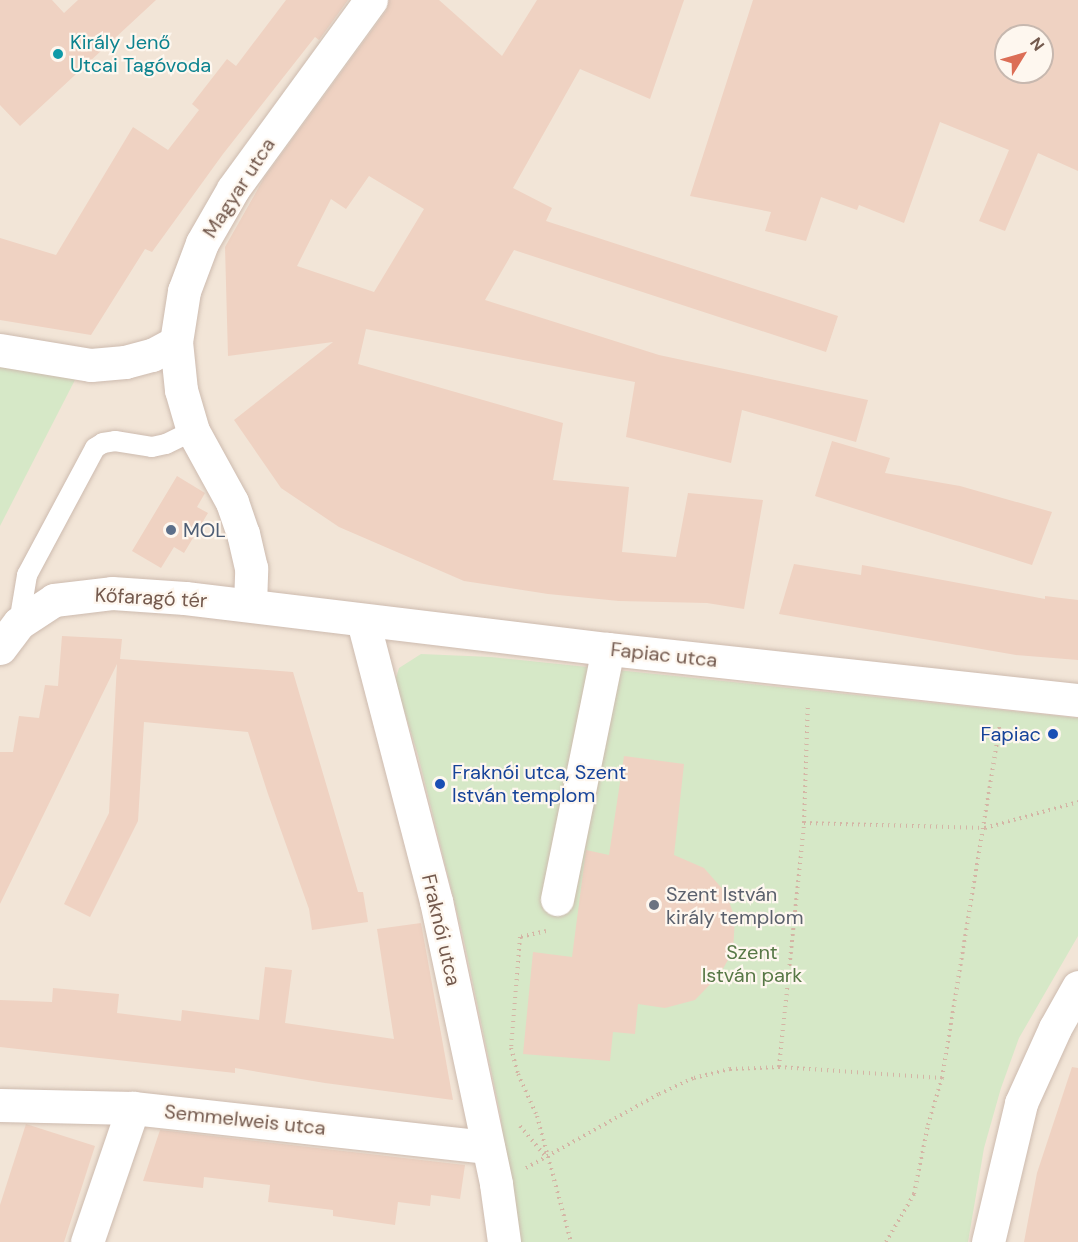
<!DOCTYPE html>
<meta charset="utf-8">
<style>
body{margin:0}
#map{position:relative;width:1078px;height:1242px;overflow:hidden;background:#fbf3e8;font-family:"DM Sans",sans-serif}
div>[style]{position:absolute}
.residential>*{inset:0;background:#f2e5d7}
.green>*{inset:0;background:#d6e8c7}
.building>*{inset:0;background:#efd2c2}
.path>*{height:4px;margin-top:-2px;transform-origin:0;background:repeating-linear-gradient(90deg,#d4b5a5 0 1.5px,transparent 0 6px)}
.roads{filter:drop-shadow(0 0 2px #cdbbaf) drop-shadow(0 0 2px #cdbbaf)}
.lane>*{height:20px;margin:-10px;padding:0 10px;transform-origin:10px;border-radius:10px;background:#fff}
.street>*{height:33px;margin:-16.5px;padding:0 16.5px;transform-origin:16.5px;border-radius:16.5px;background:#fff}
.secondary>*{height:33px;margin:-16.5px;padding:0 16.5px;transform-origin:16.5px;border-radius:16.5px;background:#fff}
.dots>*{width:16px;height:16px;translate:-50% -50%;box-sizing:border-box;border:3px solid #fef7ef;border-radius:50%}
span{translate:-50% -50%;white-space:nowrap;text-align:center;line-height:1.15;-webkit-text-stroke:4.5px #fef7ef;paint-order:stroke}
.culture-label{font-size:20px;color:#0d838f}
.left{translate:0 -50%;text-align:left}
.street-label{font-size:20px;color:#745a4e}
.service-label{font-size:20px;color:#4e5e75}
.transit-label{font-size:20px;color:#164399}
.right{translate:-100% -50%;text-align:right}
.worship-label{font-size:20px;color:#5b616d}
.park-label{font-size:20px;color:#577846}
.north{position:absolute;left:994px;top:24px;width:60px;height:60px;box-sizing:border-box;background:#fef7ef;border:2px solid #c7b8af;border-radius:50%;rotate:53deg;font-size:16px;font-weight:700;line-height:24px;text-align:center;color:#745a4e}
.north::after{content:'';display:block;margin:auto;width:21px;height:27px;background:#dc6e56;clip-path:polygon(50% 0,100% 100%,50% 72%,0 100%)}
</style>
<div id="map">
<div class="residential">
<i style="clip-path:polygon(evenodd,0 0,1078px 0,1078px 1242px,0 1242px,0 0,1006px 36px,1042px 36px,1042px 72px,1006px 72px,1006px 36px)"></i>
</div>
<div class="green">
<i style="clip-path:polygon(0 366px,78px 374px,0 526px)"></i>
<i style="clip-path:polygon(421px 654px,491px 657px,1078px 718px,1078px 936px,1019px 1038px,1001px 1088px,984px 1148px,968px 1242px,517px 1242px,500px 1113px,463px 936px,418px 755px,395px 681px,399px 668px)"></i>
</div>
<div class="building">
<i style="clip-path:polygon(0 0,52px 0,64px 13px,78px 0,156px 0,20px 126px,0 105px)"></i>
<i style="clip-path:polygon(286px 0,348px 0,319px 40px,315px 37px,223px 154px,152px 252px,145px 249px,91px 335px,0 320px,0 238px,56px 255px,133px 127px,168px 150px,199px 110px,192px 104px,227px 59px,236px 66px)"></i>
<i style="clip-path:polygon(evenodd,389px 0,439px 0,502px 56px,537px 0,684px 0,650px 99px,580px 69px,513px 188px,552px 208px,546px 221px,838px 316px,826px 352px,514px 250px,485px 300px,659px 355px,868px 400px,856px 442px,742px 410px,731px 463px,626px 437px,635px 382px,366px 329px,358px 364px,563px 423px,553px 480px,629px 487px,622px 552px,676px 557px,688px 493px,763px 500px,744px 609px,707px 603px,619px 601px,548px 594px,464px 581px,339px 527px,281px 488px,234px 420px,333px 342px,228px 356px,225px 247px,264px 178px,386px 11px,389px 0,369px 176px,424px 209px,374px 292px,297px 266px,331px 199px,346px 209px,369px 176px)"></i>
<i style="clip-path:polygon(evenodd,753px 0,1078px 0,1078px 171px,1038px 153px,1005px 231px,979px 221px,1009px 150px,940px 122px,904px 223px,859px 205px,857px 210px,821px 197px,806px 241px,765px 231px,771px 212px,690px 196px,753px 0,1006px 36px,1042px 36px,1042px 72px,1006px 72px,1006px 36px)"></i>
<i style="clip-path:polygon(832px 441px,890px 458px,885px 473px,960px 486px,1052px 512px,1032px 565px,815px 496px)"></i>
<i style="clip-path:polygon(177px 476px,205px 493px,197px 507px,208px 513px,184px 553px,174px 547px,161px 568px,132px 551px)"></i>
<i style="clip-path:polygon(794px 564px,861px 575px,862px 565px,1045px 599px,1045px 596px,1078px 600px,1078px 660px,1016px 655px,779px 614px)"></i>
<i style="clip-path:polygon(62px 636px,122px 639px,120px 659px,293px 672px,358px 892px,363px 892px,368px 922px,312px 930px,309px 909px,268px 794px,248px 732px,144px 722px,138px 821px,90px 917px,64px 904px,109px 813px,117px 664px,0 904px,0 752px,13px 752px,19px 716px,39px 718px,45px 685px,58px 686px)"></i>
<i style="clip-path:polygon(624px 756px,684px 764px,674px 855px,704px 868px,726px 893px,735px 918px,733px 951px,720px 974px,695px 1000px,665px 1008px,638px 1004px,635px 1034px,613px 1032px,610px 1061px,523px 1054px,533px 952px,572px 957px,586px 850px,609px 855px)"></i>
<i style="clip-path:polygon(421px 923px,453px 1100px,325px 1083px,235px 1068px,235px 1073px,0 1047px,0 1000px,52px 1002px,53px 988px,119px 994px,117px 1013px,181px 1021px,182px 1010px,259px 1020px,265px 967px,292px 970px,285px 1023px,394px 1039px,377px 929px)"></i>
<i style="clip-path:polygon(1072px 1067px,1078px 1068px,1078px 1242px,1024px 1242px,1037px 1173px)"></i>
<i style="clip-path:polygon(26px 1124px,95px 1146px,64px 1242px,0 1242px,0 1205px)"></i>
<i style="clip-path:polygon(160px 1130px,465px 1165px,460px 1199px,431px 1195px,430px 1206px,398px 1202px,395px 1225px,333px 1216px,333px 1210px,268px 1202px,270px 1185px,204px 1177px,203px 1188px,143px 1181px)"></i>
</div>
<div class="path">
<i style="left:804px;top:823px;width:120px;rotate:-88.1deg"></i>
<i style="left:546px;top:931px;width:27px;rotate:167deg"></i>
<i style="left:520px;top:937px;width:111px;rotate:94.6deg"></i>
<i style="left:511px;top:1048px;width:27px;rotate:75deg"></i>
<i style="left:518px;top:1074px;width:46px;rotate:65.7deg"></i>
<i style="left:537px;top:1116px;width:131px;rotate:74.9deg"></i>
<i style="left:779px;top:1067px;width:245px;rotate:-84.1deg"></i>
<i style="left:804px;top:823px;width:181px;rotate:1.6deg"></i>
<i style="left:985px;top:828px;width:97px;rotate:-15.6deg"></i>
<i style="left:520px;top:1126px;width:40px;rotate:50deg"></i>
<i style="left:526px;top:1168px;width:152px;rotate:-29.1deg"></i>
<i style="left:659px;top:1094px;width:38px;rotate:-25deg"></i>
<i style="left:694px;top:1078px;width:37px;rotate:-14deg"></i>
<i style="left:730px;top:1069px;width:49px;rotate:-2.3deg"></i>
<i style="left:779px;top:1067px;width:163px;rotate:3.9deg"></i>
<i style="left:886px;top:1242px;width:56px;rotate:-59.7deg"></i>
<i style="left:914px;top:1194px;width:70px;rotate:-78.5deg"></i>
<i style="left:928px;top:1125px;width:49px;rotate:-73.4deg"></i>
<i style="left:942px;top:1078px;width:359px;rotate:-80.7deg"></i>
</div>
<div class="roads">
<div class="lane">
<i style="left:19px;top:623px;width:49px;rotate:-80.5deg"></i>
<i style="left:27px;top:575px;width:144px;rotate:-61.8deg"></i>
<i style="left:95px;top:448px;width:9px;rotate:-32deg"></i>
<i style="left:103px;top:443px;width:12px;rotate:-9deg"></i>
<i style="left:115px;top:441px;width:37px;rotate:9deg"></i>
<i style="left:152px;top:447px;width:14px;rotate:-12deg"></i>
<i style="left:166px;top:444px;width:30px;rotate:-26deg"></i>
</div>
<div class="street">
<i style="left:0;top:350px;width:92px;rotate:9.4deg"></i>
<i style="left:91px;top:365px;width:34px;rotate:-5deg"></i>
<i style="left:125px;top:362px;width:28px;rotate:-15deg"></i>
<i style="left:152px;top:355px;width:27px;rotate:-28deg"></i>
<i style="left:250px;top:605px;width:37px;rotate:-88deg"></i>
<i style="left:251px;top:568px;width:35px;rotate:-103deg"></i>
<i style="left:243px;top:534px;width:34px;rotate:-109deg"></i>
<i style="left:232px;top:502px;width:81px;rotate:-118.8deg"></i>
<i style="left:193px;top:431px;width:43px;rotate:-106.3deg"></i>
<i style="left:181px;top:390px;width:48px;rotate:-95.9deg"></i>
<i style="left:176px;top:342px;width:52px;rotate:-81.1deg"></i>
<i style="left:184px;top:291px;width:51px;rotate:-69.4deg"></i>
<i style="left:202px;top:243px;width:62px;rotate:-60.1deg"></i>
<i style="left:233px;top:189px;width:234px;rotate:-53.9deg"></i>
<i style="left:363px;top:621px;width:289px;rotate:75.4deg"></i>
<i style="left:436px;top:901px;width:289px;rotate:78deg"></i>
<i style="left:496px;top:1184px;width:59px;rotate:82.1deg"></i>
<i style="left:557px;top:899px;width:255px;rotate:-78.5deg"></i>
<i style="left:0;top:1105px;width:133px;rotate:1.3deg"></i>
<i style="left:133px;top:1108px;width:357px;rotate:6.3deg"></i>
<i style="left:87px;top:1242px;width:142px;rotate:-71.1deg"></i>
<i style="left:988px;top:1242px;width:143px;rotate:-76.6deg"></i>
<i style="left:1021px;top:1103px;width:82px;rotate:-65.6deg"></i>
<i style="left:1055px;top:1028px;width:47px;rotate:-60.7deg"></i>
</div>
<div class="secondary">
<i style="left:0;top:648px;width:31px;rotate:-53deg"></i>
<i style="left:19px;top:623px;width:42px;rotate:-33.3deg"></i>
<i style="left:54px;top:600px;width:58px;rotate:-6.9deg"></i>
<i style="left:112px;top:593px;width:73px;rotate:3.9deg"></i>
<i style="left:185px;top:598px;width:426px;rotate:6.9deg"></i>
<i style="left:608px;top:649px;width:473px;rotate:6.2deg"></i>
</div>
</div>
<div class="dots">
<i style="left:58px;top:54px;background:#0f9aa8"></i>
<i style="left:171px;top:530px;background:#5c6f8a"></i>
<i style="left:1053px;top:734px;background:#1a4fb4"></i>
<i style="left:440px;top:784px;background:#1a4fb4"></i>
<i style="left:654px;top:905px;background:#6b7280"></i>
</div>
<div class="culture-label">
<span class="left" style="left:70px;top:54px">Király Jenő<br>Utcai Tagóvoda</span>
</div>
<div class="street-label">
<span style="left:239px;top:188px;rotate:-57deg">Magyar utca</span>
<span style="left:151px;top:598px;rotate:3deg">Kőfaragó tér</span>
<span style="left:664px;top:655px;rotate:6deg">Fapiac utca</span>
<span style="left:441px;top:930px;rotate:77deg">Fraknói utca</span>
<span style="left:245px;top:1120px;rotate:6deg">Semmelweis utca</span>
</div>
<div class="service-label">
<span class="left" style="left:183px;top:530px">MOL</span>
</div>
<div class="transit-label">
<span class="right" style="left:1041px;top:734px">Fapiac</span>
<span class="left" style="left:452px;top:784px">Fraknói utca, Szent<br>István templom</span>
</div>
<div class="worship-label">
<span class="left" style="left:666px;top:906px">Szent István<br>király templom</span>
</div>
<div class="park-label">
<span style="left:752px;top:964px">Szent<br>István park</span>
</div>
<div class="north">N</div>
</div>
